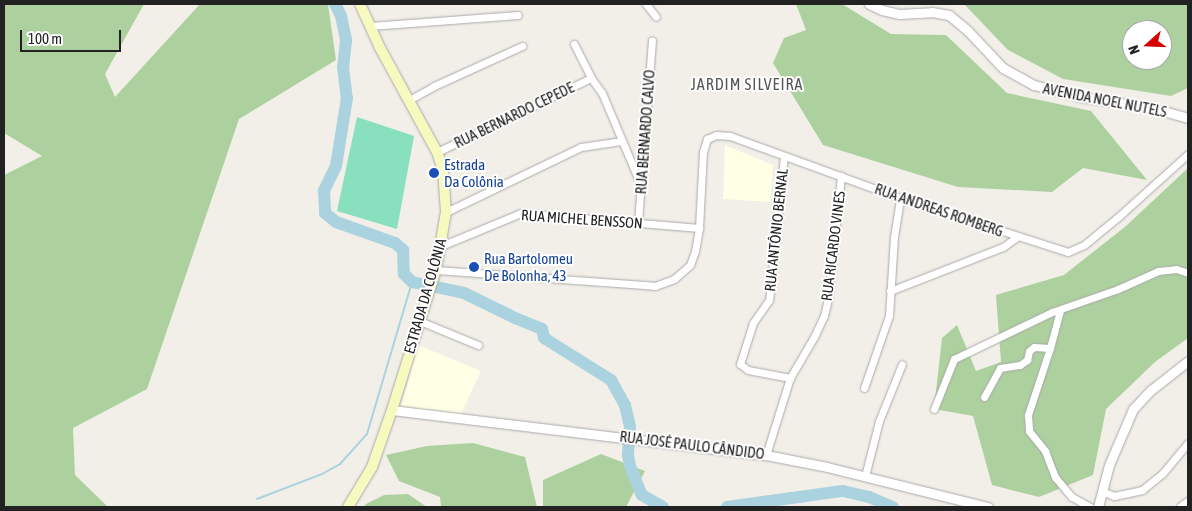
<!DOCTYPE html>
<meta charset="utf-8">
<style>
body{margin:0}
#map{position:relative;width:1192px;height:511px;overflow:hidden;background:#f2efe9;font-family:"Asap Condensed",sans-serif}
div>[style]{position:absolute}
.education>*{inset:0;background:#ffffe5}
.forest>*{inset:0;background:#add19e}
.pitch>*{inset:0;background:#88e0be}
.stream>*{height:2px;margin:-1px;padding:0 1px;transform-origin:1px;border-radius:1px;background:#aad3df}
.river>*{height:12px;margin:-6px;padding:0 6px;transform-origin:6px;border-radius:6px;background:#aad3df}
.roads{filter:drop-shadow(0 0 1px #a9a9a9) drop-shadow(0 0 1px #a9a9a9)}
.minor>*{height:7px;margin:-3.5px;padding:0 3.5px;transform-origin:3.5px;border-radius:3.5px;background:#fff}
.tertiary>*{height:9px;margin:-4.5px;padding:0 4.5px;transform-origin:4.5px;border-radius:4.5px;background:#fff}
.secondary>*{height:10px;margin:-5px;padding:0 5px;transform-origin:5px;border-radius:5px;background:#f7fabf}
.dots>*{width:14px;height:14px;translate:-50% -50%;box-sizing:border-box;border:2px solid #fff;border-radius:50%}
span{translate:-50% -50%;white-space:nowrap;text-align:center;line-height:1.15;-webkit-text-stroke:4px #fff;paint-order:stroke}
.street-label{font-size:15px;color:#222}
.transit-label{font-size:15px;color:#164399}
.left{translate:0 -50%;text-align:left}
.neighbourhood-label{font-size:16px;color:#555;letter-spacing:1px}
.frame{position:absolute;inset:0;border:5px solid #222;pointer-events:none}
.north{position:absolute;left:1122px;top:20px;width:50px;height:50px;box-sizing:border-box;background:#fff;border:1px solid #a7a7a7;border-radius:50%;rotate:250deg;font-size:14px;font-weight:700;line-height:20px;text-align:center;color:#222}
.north::after{content:'';display:block;margin:auto;width:18px;height:22px;background:#d40000;clip-path:polygon(50% 0,100% 100%,50% 72%,0 100%)}
.scale{position:absolute;left:20px;top:30px;width:101px;height:22px;box-sizing:border-box;border:2px solid #222;border-top:0;padding-left:6px;font-size:15px;line-height:18px;white-space:nowrap;color:#222;-webkit-text-stroke:4px #fff;paint-order:stroke}
</style>
<div id="map">
<div class="education">
<i style="clip-path:polygon(725px 145px,773px 165px,770px 202px,723px 199px)"></i>
<i style="clip-path:polygon(418px 345px,481px 371px,461px 414px,401px 407px)"></i>
</div>
<div class="forest">
<i style="clip-path:polygon(4px 4px,144px 4px,105px 74px,115px 97px,200px 4px,328px 4px,336px 60px,239px 119px,147px 389px,73px 428px,75px 475px,108px 507px,4px 506px,4px 175px,42px 156px,4px 133px)"></i>
<i style="clip-path:polygon(796px 4px,842px 4px,891px 34px,946px 35px,1007px 93px,1091px 111px,1147px 180px,1083px 168px,1052px 192px,958px 187px,823px 145px,773px 63px,784px 38px,806px 30px)"></i>
<i style="clip-path:polygon(evenodd,964px 4px,1188px 4px,1188px 88px,1171px 96px,1063px 79px,1008px 50px,964px 4px,1132px 30px,1162px 30px,1162px 60px,1132px 60px,1132px 30px)"></i>
<i style="clip-path:polygon(1188px 168px,1188px 338px,1155px 362px,1106px 409px,1093px 475px,1039px 497px,992px 485px,973px 416px,934px 409px,942px 338px,957px 325px,976px 371px,1001px 362px,996px 295px,1064px 275px,1126px 226px)"></i>
<i style="clip-path:polygon(473px 443px,525px 457px,537px 507px,441px 507px,440px 497px,399px 481px,386px 455px,427px 446px)"></i>
<i style="clip-path:polygon(601px 454px,645px 471px,626px 507px,543px 507px,543px 480px)"></i>
<i style="clip-path:polygon(408px 494px,427px 507px,363px 507px,366px 504px,384px 495px)"></i>
</div>
<div class="pitch">
<i style="clip-path:polygon(357px 117px,414px 136px,397px 229px,337px 211px)"></i>
</div>
<div class="stream">
<i style="left:257px;top:499px;width:70px;rotate:-21deg"></i>
<i style="left:322px;top:474px;width:21px;rotate:-29deg"></i>
<i style="left:340px;top:464px;width:40px;rotate:-48deg"></i>
<i style="left:367px;top:434px;width:159px;rotate:-73.5deg"></i>
</div>
<div class="river">
<i style="left:335px;top:4px;width:13px;rotate:63deg"></i>
<i style="left:341px;top:16px;width:25px;rotate:78deg"></i>
<i style="left:346px;top:40px;width:27px;rotate:96deg"></i>
<i style="left:343px;top:67px;width:31px;rotate:83deg"></i>
<i style="left:347px;top:98px;width:69px;rotate:99.2deg"></i>
<i style="left:336px;top:166px;width:28px;rotate:116deg"></i>
<i style="left:324px;top:191px;width:22px;rotate:87deg"></i>
<i style="left:325px;top:213px;width:14px;rotate:39deg"></i>
<i style="left:336px;top:222px;width:63px;rotate:19.6deg"></i>
<i style="left:395px;top:243px;width:11px;rotate:41deg"></i>
<i style="left:403px;top:250px;width:24px;rotate:88deg"></i>
<i style="left:404px;top:274px;width:11px;rotate:45deg"></i>
<i style="left:412px;top:282px;width:53px;rotate:11.9deg"></i>
<i style="left:464px;top:293px;width:57px;rotate:26.1deg"></i>
<i style="left:515px;top:318px;width:29px;rotate:22deg"></i>
<i style="left:542px;top:329px;width:9px;rotate:77deg"></i>
<i style="left:544px;top:338px;width:79px;rotate:32.1deg"></i>
<i style="left:611px;top:380px;width:29px;rotate:61deg"></i>
<i style="left:625px;top:405px;width:22px;rotate:77deg"></i>
<i style="left:630px;top:426px;width:29px;rotate:94deg"></i>
<i style="left:628px;top:455px;width:11px;rotate:80deg"></i>
<i style="left:630px;top:466px;width:31px;rotate:68deg"></i>
<i style="left:642px;top:495px;width:24px;rotate:30deg"></i>
<i style="left:727px;top:507px;width:117px;rotate:-7.9deg"></i>
<i style="left:843px;top:491px;width:27px;rotate:13deg"></i>
<i style="left:869px;top:497px;width:26px;rotate:23deg"></i>
</div>
<div class="roads">
<div class="minor">
<i style="left:646px;top:4px;width:16px;rotate:52deg"></i>
<i style="left:370px;top:26px;width:148px;rotate:-4.3deg"></i>
<i style="left:574px;top:44px;width:38px;rotate:63deg"></i>
<i style="left:591px;top:78px;width:19px;rotate:54deg"></i>
<i style="left:602px;top:93px;width:98px;rotate:67.1deg"></i>
<i style="left:409px;top:100px;width:29px;rotate:-29deg"></i>
<i style="left:434px;top:86px;width:97px;rotate:-24.4deg"></i>
<i style="left:437px;top:152px;width:171px;rotate:-25.7deg"></i>
<i style="left:784px;top:156px;width:145px;rotate:95.9deg"></i>
<i style="left:769px;top:300px;width:28px;rotate:125deg"></i>
<i style="left:753px;top:323px;width:43px;rotate:107.6deg"></i>
<i style="left:740px;top:364px;width:10px;rotate:37deg"></i>
<i style="left:748px;top:370px;width:43px;rotate:10.8deg"></i>
<i style="left:446px;top:212px;width:150px;rotate:-25.7deg"></i>
<i style="left:581px;top:147px;width:40px;rotate:-8.5deg"></i>
<i style="left:638px;top:222px;width:182px;rotate:-85.6deg"></i>
<i style="left:441px;top:246px;width:87px;rotate:-22.4deg"></i>
<i style="left:521px;top:213px;width:179px;rotate:4.8deg"></i>
<i style="left:436px;top:270px;width:209px;rotate:4.1deg"></i>
<i style="left:644px;top:285px;width:11px;rotate:5deg"></i>
<i style="left:655px;top:286px;width:20px;rotate:-20deg"></i>
<i style="left:674px;top:279px;width:21px;rotate:-41deg"></i>
<i style="left:690px;top:265px;width:15px;rotate:-70deg"></i>
<i style="left:695px;top:251px;width:23px;rotate:-80deg"></i>
<i style="left:699px;top:228px;width:76px;rotate:-87deg"></i>
<i style="left:703px;top:152px;width:14px;rotate:-73deg"></i>
<i style="left:707px;top:139px;width:10px;rotate:-24deg"></i>
<i style="left:716px;top:135px;width:14px;rotate:4deg"></i>
<i style="left:730px;top:136px;width:181px;rotate:20deg"></i>
<i style="left:900px;top:198px;width:176px;rotate:17.8deg"></i>
<i style="left:1068px;top:252px;width:17px;rotate:-24deg"></i>
<i style="left:1084px;top:245px;width:44px;rotate:-39.5deg"></i>
<i style="left:1118px;top:217px;width:94px;rotate:-42deg"></i>
<i style="left:890px;top:291px;width:121px;rotate:-21.3deg"></i>
<i style="left:1003px;top:247px;width:19px;rotate:-36deg"></i>
<i style="left:420px;top:321px;width:63px;rotate:22.5deg"></i>
<i style="left:1050px;top:348px;width:39px;rotate:-75deg"></i>
<i style="left:864px;top:388px;width:76px;rotate:-70.9deg"></i>
<i style="left:889px;top:316px;width:79px;rotate:-86.4deg"></i>
<i style="left:894px;top:237px;width:39px;rotate:-81deg"></i>
<i style="left:984px;top:397px;width:33px;rotate:-61deg"></i>
<i style="left:1000px;top:368px;width:20px;rotate:-9deg"></i>
<i style="left:1020px;top:365px;width:9px;rotate:-36deg"></i>
<i style="left:1027px;top:360px;width:9px;rotate:-77deg"></i>
<i style="left:1029px;top:351px;width:6px;rotate:-39deg"></i>
<i style="left:1034px;top:347px;width:16px;rotate:4deg"></i>
<i style="left:1050px;top:348px;width:71px;rotate:108.2deg"></i>
<i style="left:1028px;top:415px;width:16px;rotate:86deg"></i>
<i style="left:1029px;top:431px;width:26px;rotate:51deg"></i>
<i style="left:1045px;top:451px;width:28px;rotate:69deg"></i>
<i style="left:1055px;top:477px;width:26px;rotate:50deg"></i>
<i style="left:1072px;top:497px;width:21px;rotate:29deg"></i>
<i style="left:934px;top:409px;width:54px;rotate:-68.2deg"></i>
<i style="left:954px;top:359px;width:109px;rotate:-25.6deg"></i>
<i style="left:1052px;top:312px;width:70px;rotate:-19.2deg"></i>
<i style="left:1118px;top:289px;width:44px;rotate:-24.2deg"></i>
<i style="left:1158px;top:271px;width:18px;rotate:-6deg"></i>
<i style="left:1176px;top:269px;width:13px;rotate:18deg"></i>
<i style="left:766px;top:455px;width:81px;rotate:-72.7deg"></i>
<i style="left:790px;top:378px;width:48px;rotate:-59.7deg"></i>
<i style="left:814px;top:337px;width:23px;rotate:-65deg"></i>
<i style="left:824px;top:316px;width:18px;rotate:-77deg"></i>
<i style="left:828px;top:298px;width:123px;rotate:-83.9deg"></i>
<i style="left:865px;top:476px;width:57px;rotate:-75.7deg"></i>
<i style="left:879px;top:421px;width:61px;rotate:-68deg"></i>
<i style="left:1102px;top:491px;width:13px;rotate:23deg"></i>
<i style="left:1114px;top:496px;width:29px;rotate:-12deg"></i>
<i style="left:1142px;top:490px;width:26px;rotate:-39deg"></i>
<i style="left:1162px;top:474px;width:40px;rotate:-50deg"></i>
</div>
<div class="tertiary">
<i style="left:869px;top:4px;width:14px;rotate:25deg"></i>
<i style="left:882px;top:10px;width:17px;rotate:13deg"></i>
<i style="left:899px;top:14px;width:33px;rotate:-3deg"></i>
<i style="left:932px;top:12px;width:17px;rotate:10deg"></i>
<i style="left:949px;top:15px;width:25px;rotate:40deg"></i>
<i style="left:968px;top:31px;width:51px;rotate:46.6deg"></i>
<i style="left:1003px;top:68px;width:35px;rotate:29deg"></i>
<i style="left:1034px;top:85px;width:49px;rotate:14.3deg"></i>
<i style="left:1081px;top:97px;width:73px;rotate:8.7deg"></i>
<i style="left:1153px;top:108px;width:36px;rotate:16deg"></i>
<i style="left:392px;top:410px;width:377px;rotate:6.9deg"></i>
<i style="left:766px;top:455px;width:62px;rotate:11.1deg"></i>
<i style="left:827px;top:467px;width:166px;rotate:14deg"></i>
<i style="left:1098px;top:507px;width:43px;rotate:-75.3deg"></i>
<i style="left:1109px;top:465px;width:61px;rotate:-66.8deg"></i>
<i style="left:1133px;top:409px;width:26px;rotate:-47deg"></i>
<i style="left:1151px;top:390px;width:47px;rotate:-38.1deg"></i>
<i style="left:1181px;top:507px;width:9px;rotate:-36deg"></i>
</div>
<div class="secondary">
<i style="left:348px;top:507px;width:47px;rotate:-59deg"></i>
<i style="left:372px;top:467px;width:60px;rotate:-70.7deg"></i>
<i style="left:392px;top:410px;width:147px;rotate:-72.6deg"></i>
<i style="left:436px;top:270px;width:59px;rotate:-80.2deg"></i>
<i style="left:446px;top:212px;width:42px;rotate:-94.1deg"></i>
<i style="left:443px;top:170px;width:19px;rotate:-108deg"></i>
<i style="left:437px;top:152px;width:119px;rotate:-118.7deg"></i>
<i style="left:380px;top:48px;width:48px;rotate:-114.4deg"></i>
</div>
</div>
<div class="dots">
<i style="left:434px;top:173px;background:#1a4fb4"></i>
<i style="left:474px;top:267px;background:#1a4fb4"></i>
</div>
<div class="street-label">
<span style="left:1105px;top:100px;rotate:11deg">AVENIDA NOEL NUTELS</span>
<span style="left:514px;top:115px;rotate:-26deg">RUA BERNARDO CEPEDE</span>
<span style="left:645px;top:132px;rotate:-86deg">RUA BERNARDO CALVO</span>
<span style="left:939px;top:210px;rotate:19deg">RUA ANDREAS ROMBERG</span>
<span style="left:582px;top:219px;rotate:4deg">RUA MICHEL BENSSON</span>
<span style="left:776px;top:230px;rotate:-84deg">RUA ANTÔNIO BERNAL</span>
<span style="left:833px;top:246px;rotate:-83deg">RUA RICARDO VINES</span>
<span style="left:425px;top:296px;rotate:-74deg">ESTRADA DA COLÔNIA</span>
<span style="left:692px;top:445px;rotate:7deg">RUA JOSÉ PAULO CÂNDIDO</span>
</div>
<div class="transit-label">
<span class="left" style="left:444px;top:173px">Estrada<br>Da Colônia</span>
<span class="left" style="left:484px;top:267px">Rua Bartolomeu<br>De Bolonha, 43</span>
</div>
<div class="neighbourhood-label">
<span style="left:747px;top:84px">JARDIM SILVEIRA</span>
</div>
<div class="frame"></div>
<div class="north">N</div>
<div class="scale">100 m</div>
</div>
